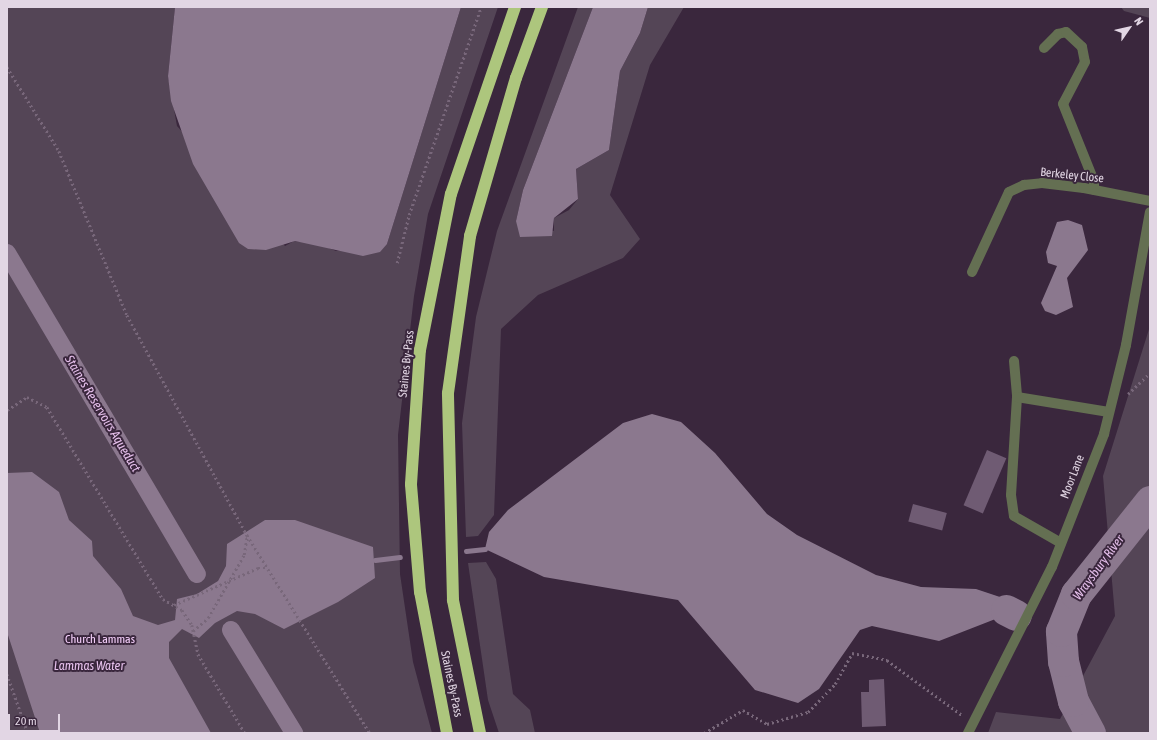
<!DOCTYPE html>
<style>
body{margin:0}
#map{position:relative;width:1157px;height:740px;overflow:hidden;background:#3a273d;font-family:"Asap Condensed",sans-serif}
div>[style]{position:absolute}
.green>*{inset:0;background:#544556}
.water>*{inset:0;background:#8b788e}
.stream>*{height:5px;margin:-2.5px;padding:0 2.5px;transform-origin:2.5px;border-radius:2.5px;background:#8b788e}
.canal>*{height:18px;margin:-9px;padding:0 9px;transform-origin:9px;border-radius:9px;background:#8b788e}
.river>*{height:31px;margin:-15.5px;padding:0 15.5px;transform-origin:15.5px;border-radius:15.5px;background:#8b788e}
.building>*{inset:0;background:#6f5b73;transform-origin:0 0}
.path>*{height:2.5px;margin-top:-1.25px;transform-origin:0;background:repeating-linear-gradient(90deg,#78677a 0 2px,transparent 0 5px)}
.minor>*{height:10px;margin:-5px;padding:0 5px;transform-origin:5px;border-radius:5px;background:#646f52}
.highway>*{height:12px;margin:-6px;padding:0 6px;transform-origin:6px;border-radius:6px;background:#adc67d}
span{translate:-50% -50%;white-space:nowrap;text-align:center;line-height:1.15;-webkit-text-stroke:4px #3a273d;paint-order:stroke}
.street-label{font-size:12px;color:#e2d6e4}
.park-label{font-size:12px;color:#f8d2fe}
.water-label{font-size:13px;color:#e6c0ec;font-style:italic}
.frame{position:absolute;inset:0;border:8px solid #e2d6e4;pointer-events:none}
.north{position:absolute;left:1109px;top:8px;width:40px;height:40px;-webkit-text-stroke:3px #3a273d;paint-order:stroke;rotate:56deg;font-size:11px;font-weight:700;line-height:16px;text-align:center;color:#e2d6e4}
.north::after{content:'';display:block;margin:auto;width:14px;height:18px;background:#e2d6e4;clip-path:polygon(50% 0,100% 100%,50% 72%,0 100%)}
.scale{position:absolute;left:8px;top:714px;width:52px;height:18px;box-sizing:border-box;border:2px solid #e2d6e4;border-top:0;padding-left:5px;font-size:12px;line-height:14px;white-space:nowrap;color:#e2d6e4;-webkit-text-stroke:3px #3a273d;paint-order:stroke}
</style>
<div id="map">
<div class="green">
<i style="clip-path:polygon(7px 7px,175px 7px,168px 76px,177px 126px,285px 246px,294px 241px,319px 244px,336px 251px,387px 244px,461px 7px,498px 7px,428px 214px,414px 296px,398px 435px,400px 574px,413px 662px,432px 733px,7px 733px)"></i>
<i style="clip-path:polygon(578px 7px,593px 7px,523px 190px,516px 221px,554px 231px,554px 218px,569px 210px,578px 199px,576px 169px,609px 150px,620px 71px,640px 33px,648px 7px,684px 7px,650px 65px,610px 195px,640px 239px,623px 258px,538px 295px,501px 329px,494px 515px,478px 536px,466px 537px,462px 423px,476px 317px,497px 231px)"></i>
<i style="clip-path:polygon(1121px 7px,1150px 7px,1150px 18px,1124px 11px)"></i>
<i style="clip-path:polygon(1150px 326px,1150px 733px,988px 733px,996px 712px,1060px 719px,1115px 616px,1103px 476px)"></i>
<i style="clip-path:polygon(486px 562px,496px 579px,513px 694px,530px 710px,535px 733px,499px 733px,488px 700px,468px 563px)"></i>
</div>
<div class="water">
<i style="clip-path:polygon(175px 7px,461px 7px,387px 244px,380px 252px,363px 256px,295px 241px,266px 250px,248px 249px,239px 243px,193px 164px,171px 101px,168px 76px)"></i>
<i style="clip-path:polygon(593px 7px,648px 7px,640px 33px,620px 71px,609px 150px,576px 169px,578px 199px,554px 218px,552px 236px,520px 237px,516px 221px,523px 190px)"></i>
<i style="clip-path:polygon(1068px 220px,1082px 225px,1088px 250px,1067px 278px,1073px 307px,1056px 315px,1045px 311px,1041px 303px,1057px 266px,1048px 263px,1046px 252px,1057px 222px)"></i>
<i style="clip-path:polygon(652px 414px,681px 422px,715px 453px,767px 514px,797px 535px,876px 575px,921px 587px,976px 589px,1006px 599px,1006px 610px,998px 618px,939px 641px,872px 626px,860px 630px,819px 689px,798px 703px,755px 690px,678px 600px,544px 577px,485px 549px,489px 532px,508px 510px,623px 423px)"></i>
<i style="clip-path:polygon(32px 472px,59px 492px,69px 520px,92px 541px,93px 556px,121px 589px,133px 616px,158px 625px,175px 620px,177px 599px,197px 594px,218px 581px,226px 566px,227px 544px,265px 520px,295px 520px,373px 547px,375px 578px,338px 602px,284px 629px,255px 614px,237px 611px,215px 623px,199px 638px,182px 629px,169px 642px,169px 658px,211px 733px,40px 733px,7px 632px,7px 473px)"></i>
</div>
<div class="stream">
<i style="left:466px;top:551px;width:19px;rotate:-6deg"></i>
<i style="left:375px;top:560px;width:25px;rotate:-7deg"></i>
</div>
<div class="canal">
<i style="left:7px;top:253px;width:373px;rotate:59.4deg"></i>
<i style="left:231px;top:630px;width:121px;rotate:58.5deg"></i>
</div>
<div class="river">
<i style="left:1006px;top:610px;width:11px;rotate:27deg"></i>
<i style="left:1090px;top:733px;width:36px;rotate:-118deg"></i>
<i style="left:1073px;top:701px;width:41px;rotate:-104deg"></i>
<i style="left:1063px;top:661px;width:30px;rotate:-94deg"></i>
<i style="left:1061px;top:631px;width:40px;rotate:-68deg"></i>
<i style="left:1076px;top:594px;width:119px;rotate:-51.5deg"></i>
</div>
<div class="building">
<i style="left:987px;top:450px;width:21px;height:60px;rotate:23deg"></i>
<i style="left:913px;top:504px;width:35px;height:18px;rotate:15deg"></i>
<i style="clip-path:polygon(884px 679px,886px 726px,862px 727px,861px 692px,869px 692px,869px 680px)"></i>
</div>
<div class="path">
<i style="left:7px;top:67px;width:99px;rotate:58.2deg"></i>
<i style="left:59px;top:151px;width:178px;rotate:67.5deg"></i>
<i style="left:127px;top:315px;width:251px;rotate:61.4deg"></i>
<i style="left:247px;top:535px;width:233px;rotate:58.2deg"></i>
<i style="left:397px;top:263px;width:49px;rotate:-76deg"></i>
<i style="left:409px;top:215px;width:220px;rotate:-70.9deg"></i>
<i style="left:1128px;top:394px;width:30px;rotate:-44deg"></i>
<i style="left:7px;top:410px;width:24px;rotate:-33deg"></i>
<i style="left:27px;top:397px;width:22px;rotate:27deg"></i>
<i style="left:47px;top:407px;width:224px;rotate:58.9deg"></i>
<i style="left:163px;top:599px;width:22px;rotate:30deg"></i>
<i style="left:182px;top:610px;width:18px;rotate:56deg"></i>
<i style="left:192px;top:625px;width:30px;rotate:78deg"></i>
<i style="left:198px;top:654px;width:92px;rotate:59.3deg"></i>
<i style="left:174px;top:605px;width:92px;rotate:-23.8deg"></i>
<i style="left:258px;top:568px;width:9px"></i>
<i style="left:193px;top:631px;width:20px;rotate:-41deg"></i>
<i style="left:208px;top:618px;width:73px;rotate:-60.3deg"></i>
<i style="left:244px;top:555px;width:20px;rotate:-81deg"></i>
<i style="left:7px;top:674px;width:63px;rotate:70.4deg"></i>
<i style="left:704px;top:733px;width:45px;rotate:-30.5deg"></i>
<i style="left:743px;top:710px;width:28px;rotate:30deg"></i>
<i style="left:767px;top:724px;width:43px;rotate:-16.3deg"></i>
<i style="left:808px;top:712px;width:39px;rotate:-46deg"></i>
<i style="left:835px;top:684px;width:35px;rotate:-61deg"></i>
<i style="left:852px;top:653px;width:36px;rotate:11deg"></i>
<i style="left:887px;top:660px;width:93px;rotate:36.3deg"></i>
</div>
<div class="minor">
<i style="left:1044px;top:48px;width:20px;rotate:-45deg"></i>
<i style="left:1058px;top:34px;width:8px;rotate:-14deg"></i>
<i style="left:1066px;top:32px;width:22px;rotate:43deg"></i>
<i style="left:1082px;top:47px;width:15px;rotate:79deg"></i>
<i style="left:1085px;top:62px;width:47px;rotate:117.6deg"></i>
<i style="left:1063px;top:104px;width:83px;rotate:68.1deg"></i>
<i style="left:1094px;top:181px;width:9px;rotate:90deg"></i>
<i style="left:972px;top:272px;width:88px;rotate:-65.2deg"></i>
<i style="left:1009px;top:192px;width:17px;rotate:-25deg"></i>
<i style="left:1024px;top:185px;width:18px;rotate:-6deg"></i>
<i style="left:1042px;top:183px;width:42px;rotate:6.8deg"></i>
<i style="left:1084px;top:188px;width:67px;rotate:11.1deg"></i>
<i style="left:1014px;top:361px;width:36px;rotate:85deg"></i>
<i style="left:1017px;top:397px;width:98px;rotate:93.5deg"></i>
<i style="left:1011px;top:495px;width:21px;rotate:82deg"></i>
<i style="left:1014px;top:516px;width:54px;rotate:29.9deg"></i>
<i style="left:1017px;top:397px;width:93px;rotate:9.3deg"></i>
<i style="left:968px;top:733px;width:186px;rotate:-63.2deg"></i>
<i style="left:1052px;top:567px;width:143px;rotate:-68.6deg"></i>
<i style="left:1104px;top:434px;width:92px;rotate:-76.1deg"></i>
<i style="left:1126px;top:345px;width:135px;rotate:-79.8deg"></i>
</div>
<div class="highway">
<i style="left:447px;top:733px;width:144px;rotate:-100.8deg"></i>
<i style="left:420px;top:592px;width:108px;rotate:-94.8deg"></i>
<i style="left:411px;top:484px;width:134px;rotate:-86.2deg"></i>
<i style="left:420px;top:350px;width:159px;rotate:-78.8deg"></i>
<i style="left:451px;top:194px;width:198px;rotate:-71.1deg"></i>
<i style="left:480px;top:733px;width:136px;rotate:-101.5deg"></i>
<i style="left:453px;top:600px;width:207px;rotate:-91.4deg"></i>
<i style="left:448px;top:393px;width:159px;rotate:-82deg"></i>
<i style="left:470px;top:236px;width:165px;rotate:-73.8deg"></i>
<i style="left:516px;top:78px;width:76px;rotate:-69.9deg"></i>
</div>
<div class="street-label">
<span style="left:1072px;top:176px;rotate:6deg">Berkeley Close</span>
<span style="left:407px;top:364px;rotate:-84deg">Staines By-Pass</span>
<span style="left:1073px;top:477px;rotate:-69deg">Moor Lane</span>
<span style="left:451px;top:684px;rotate:78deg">Staines By-Pass</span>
</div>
<div class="park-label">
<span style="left:100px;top:640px">Church Lammas</span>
</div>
<div class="water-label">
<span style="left:102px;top:414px;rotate:59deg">Staines Reservoirs Aqueduct</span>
<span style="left:1099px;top:568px;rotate:-54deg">Wraysbury River</span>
<span style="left:89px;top:666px">Lammas Water</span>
</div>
<div class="frame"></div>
<div class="north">N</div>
<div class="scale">20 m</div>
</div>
